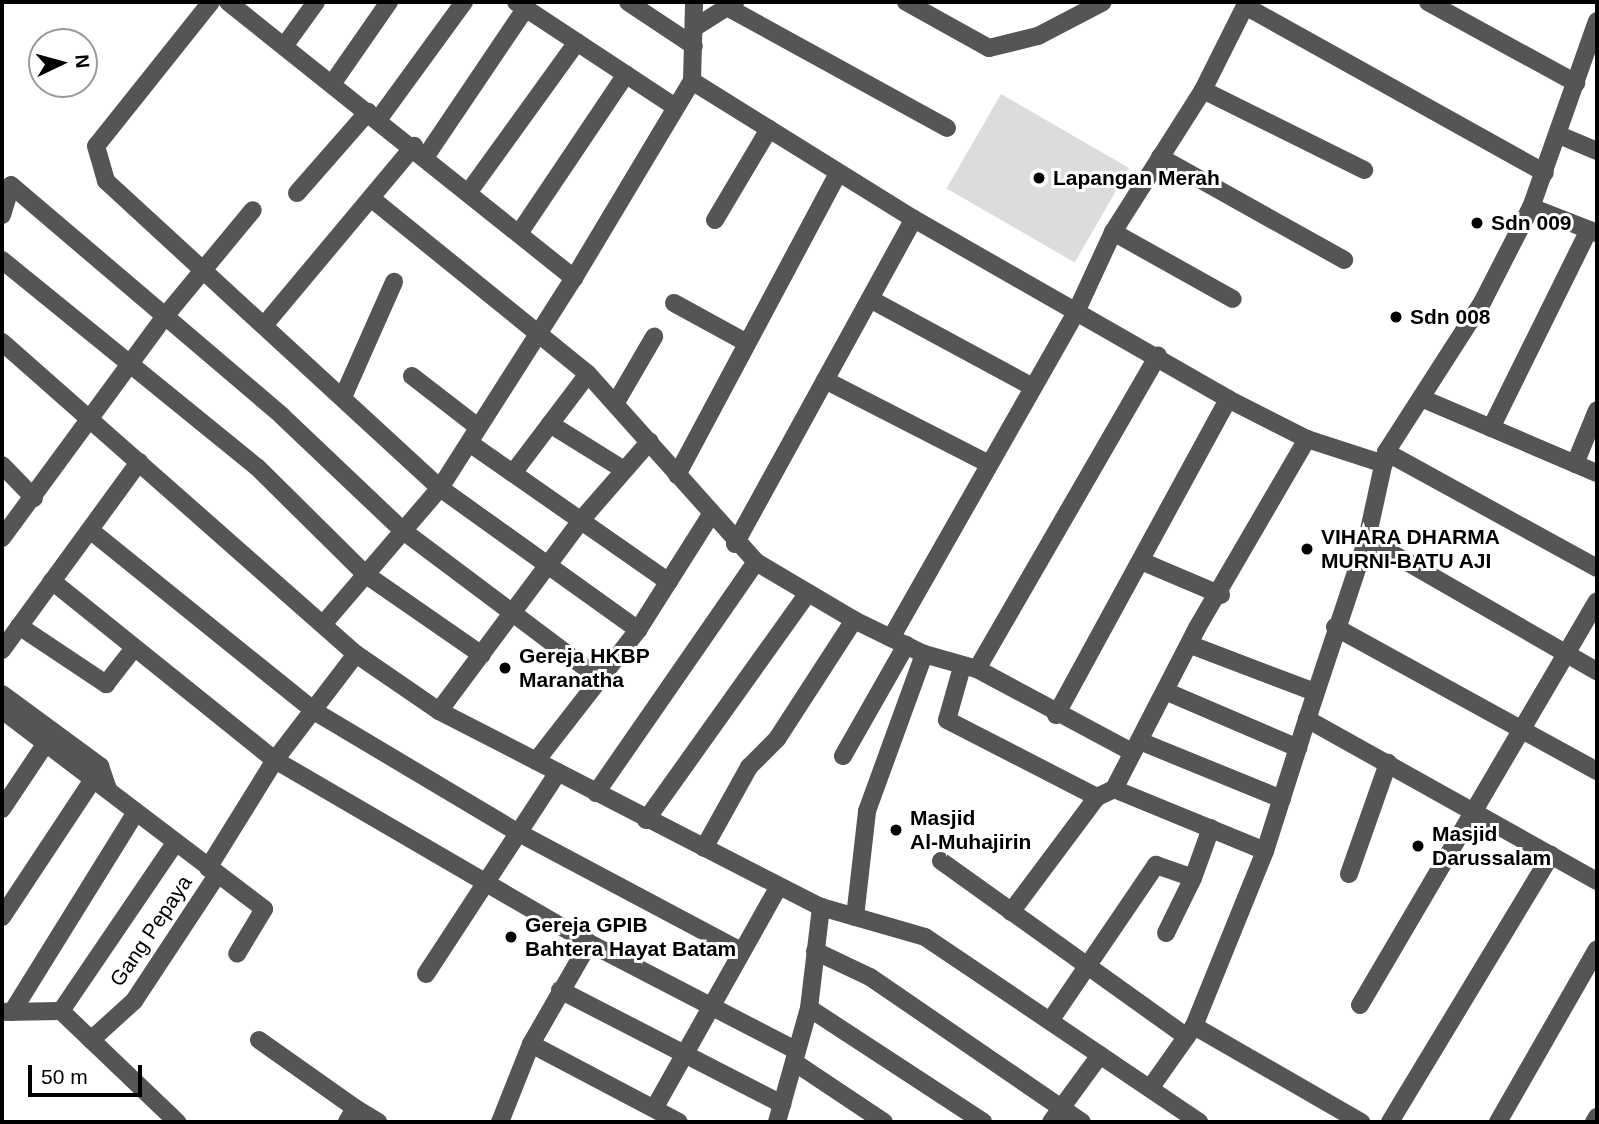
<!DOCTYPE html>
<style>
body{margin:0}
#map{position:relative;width:1599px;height:1124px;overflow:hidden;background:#fff;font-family:Helvetica,sans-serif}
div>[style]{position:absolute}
.green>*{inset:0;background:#dcdcdc;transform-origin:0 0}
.minor>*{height:18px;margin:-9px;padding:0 9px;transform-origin:9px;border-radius:9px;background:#555}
.dots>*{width:19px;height:19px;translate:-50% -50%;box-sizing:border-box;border:4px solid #fff;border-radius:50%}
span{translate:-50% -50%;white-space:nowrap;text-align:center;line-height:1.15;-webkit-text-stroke:6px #fff;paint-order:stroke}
.poi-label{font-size:21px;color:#000;font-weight:700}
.left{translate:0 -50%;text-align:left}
.street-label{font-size:21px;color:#000}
.frame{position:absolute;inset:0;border:4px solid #000;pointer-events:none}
.north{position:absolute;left:28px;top:28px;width:70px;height:70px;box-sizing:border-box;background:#fff;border:2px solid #999;border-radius:50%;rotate:85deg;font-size:19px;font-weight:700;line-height:28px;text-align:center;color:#000}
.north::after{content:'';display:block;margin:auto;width:24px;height:32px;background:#000;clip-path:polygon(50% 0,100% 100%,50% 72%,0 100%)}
.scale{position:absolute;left:28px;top:1065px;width:114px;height:32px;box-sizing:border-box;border:4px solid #000;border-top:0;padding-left:9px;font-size:21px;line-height:24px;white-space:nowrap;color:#000;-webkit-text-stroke:5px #fff;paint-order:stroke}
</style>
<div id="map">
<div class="green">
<i style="left:1001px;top:94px;width:148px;height:109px;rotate:30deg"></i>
</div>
<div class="minor">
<i style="left:211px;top:2px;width:184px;rotate:128.6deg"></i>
<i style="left:96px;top:146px;width:36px;rotate:74deg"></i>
<i style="left:106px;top:181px;width:454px;rotate:42.6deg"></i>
<i style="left:440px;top:488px;width:244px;rotate:35.6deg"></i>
<i style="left:228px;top:2px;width:443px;rotate:38.6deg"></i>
<i style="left:516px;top:2px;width:189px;rotate:33.4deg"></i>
<i style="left:628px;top:2px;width:79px;rotate:33.7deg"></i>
<i style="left:906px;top:2px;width:95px;rotate:29deg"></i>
<i style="left:989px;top:48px;width:50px;rotate:-13.8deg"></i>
<i style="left:1038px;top:36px;width:73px;rotate:-27.6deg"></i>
<i style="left:1428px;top:2px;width:169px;rotate:28.7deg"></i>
<i style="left:1245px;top:6px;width:343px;rotate:29.1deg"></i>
<i style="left:727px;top:7px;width:251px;rotate:28.8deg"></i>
<i style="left:1597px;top:21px;width:197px;rotate:109.5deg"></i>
<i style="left:1531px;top:207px;width:106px;rotate:117.1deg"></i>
<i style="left:1483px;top:301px;width:179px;rotate:122.7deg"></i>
<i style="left:1386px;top:452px;width:89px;rotate:102.3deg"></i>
<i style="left:1367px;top:539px;width:190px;rotate:108.4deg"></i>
<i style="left:1307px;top:719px;width:332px;rotate:29.2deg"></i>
<i style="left:694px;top:28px;width:49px;rotate:-32.4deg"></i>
<i style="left:285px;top:45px;width:53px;rotate:-54.2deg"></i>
<i style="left:692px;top:81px;width:261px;rotate:31.9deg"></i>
<i style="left:914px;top:219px;width:362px;rotate:29.8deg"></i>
<i style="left:1228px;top:399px;width:89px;rotate:26.9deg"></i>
<i style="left:1307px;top:439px;width:81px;rotate:18deg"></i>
<i style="left:332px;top:84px;width:100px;rotate:-55.2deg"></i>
<i style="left:1203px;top:90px;width:180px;rotate:26.4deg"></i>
<i style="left:378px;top:120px;width:146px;rotate:-53.9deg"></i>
<i style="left:1559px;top:135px;width:41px;rotate:22.8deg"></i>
<i style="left:426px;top:156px;width:179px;rotate:-56deg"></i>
<i style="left:1160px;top:157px;width:211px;rotate:29.2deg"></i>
<i style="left:11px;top:185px;width:356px;rotate:40.4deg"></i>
<i style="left:282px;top:416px;width:166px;rotate:43.5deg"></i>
<i style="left:402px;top:530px;width:246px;rotate:36.9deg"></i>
<i style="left:297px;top:193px;width:108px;rotate:-48.8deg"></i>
<i style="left:468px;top:193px;width:186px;rotate:-54.2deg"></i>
<i style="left:372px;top:199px;width:278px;rotate:39deg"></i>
<i style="left:588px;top:374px;width:252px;rotate:48.2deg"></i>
<i style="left:756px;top:562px;width:114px;rotate:30.6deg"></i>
<i style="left:854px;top:620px;width:78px;rotate:25.9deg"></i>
<i style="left:924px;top:654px;width:55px;rotate:15.8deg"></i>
<i style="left:977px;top:669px;width:176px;rotate:28.2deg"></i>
<i style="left:1531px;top:207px;width:71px;rotate:21.5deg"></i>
<i style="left:2px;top:215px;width:31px;rotate:-73deg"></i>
<i style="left:715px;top:220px;width:106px;rotate:-59.3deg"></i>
<i style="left:520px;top:232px;width:190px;rotate:-56.1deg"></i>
<i style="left:1113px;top:232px;width:137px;rotate:29.2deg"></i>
<i style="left:2px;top:260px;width:328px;rotate:39.1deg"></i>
<i style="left:257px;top:467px;width:152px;rotate:44.7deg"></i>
<i style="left:365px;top:574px;width:142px;rotate:34.7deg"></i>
<i style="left:870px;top:299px;width:181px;rotate:28.4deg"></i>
<i style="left:674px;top:303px;width:83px;rotate:28.7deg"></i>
<i style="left:266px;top:323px;width:231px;rotate:-50.1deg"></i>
<i style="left:2px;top:342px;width:472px;rotate:41.4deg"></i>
<i style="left:356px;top:654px;width:101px;rotate:34.5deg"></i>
<i style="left:439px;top:711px;width:429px;rotate:27.2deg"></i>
<i style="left:821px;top:907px;width:108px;rotate:16.1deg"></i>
<i style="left:925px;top:937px;width:331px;rotate:34deg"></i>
<i style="left:412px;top:376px;width:83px;rotate:37.7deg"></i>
<i style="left:825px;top:380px;width:182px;rotate:27.1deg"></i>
<i style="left:343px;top:397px;width:126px;rotate:-66.1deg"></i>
<i style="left:1421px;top:398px;width:191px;rotate:23.1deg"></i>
<i style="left:615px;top:404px;width:78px;rotate:-59.8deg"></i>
<i style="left:550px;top:424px;width:87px;rotate:31.9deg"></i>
<i style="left:1491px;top:428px;width:221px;rotate:-63.7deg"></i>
<i style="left:471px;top:444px;width:241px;rotate:34.9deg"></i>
<i style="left:1386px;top:452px;width:241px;rotate:28.8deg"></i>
<i style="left:1575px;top:464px;width:58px;rotate:-67.8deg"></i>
<i style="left:2px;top:465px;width:46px;rotate:45.9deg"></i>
<i style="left:513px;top:473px;width:124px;rotate:-52.9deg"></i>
<i style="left:677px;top:475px;width:342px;rotate:-61.9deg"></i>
<i style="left:90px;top:530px;width:288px;rotate:38.9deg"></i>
<i style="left:314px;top:711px;width:239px;rotate:30.8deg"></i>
<i style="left:519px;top:833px;width:249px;rotate:28deg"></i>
<i style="left:2px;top:538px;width:277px;rotate:-53.7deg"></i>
<i style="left:166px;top:315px;width:136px;rotate:-50.4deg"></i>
<i style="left:1367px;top:539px;width:265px;rotate:29.9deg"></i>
<i style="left:735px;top:544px;width:371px;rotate:-61.2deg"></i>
<i style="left:1141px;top:561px;width:87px;rotate:23deg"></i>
<i style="left:52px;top:581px;width:286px;rotate:38.8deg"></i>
<i style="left:275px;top:760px;width:363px;rotate:30.2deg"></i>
<i style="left:325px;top:622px;width:177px;rotate:-49.4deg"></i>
<i style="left:440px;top:488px;width:249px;rotate:-57.5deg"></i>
<i style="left:574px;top:278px;width:230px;rotate:-59.1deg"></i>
<i style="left:692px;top:81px;width:79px;rotate:-88.5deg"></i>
<i style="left:19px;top:626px;width:105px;rotate:33.7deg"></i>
<i style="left:106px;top:684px;width:46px;rotate:-52.1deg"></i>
<i style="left:1335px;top:627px;width:299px;rotate:28.8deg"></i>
<i style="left:891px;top:638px;width:377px;rotate:-60.4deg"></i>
<i style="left:1077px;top:310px;width:86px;rotate:-65.2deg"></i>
<i style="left:1113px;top:232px;width:168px;rotate:-57.6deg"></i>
<i style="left:1203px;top:90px;width:98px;rotate:-63.4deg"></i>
<i style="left:1191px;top:645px;width:133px;rotate:20.8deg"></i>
<i style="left:2px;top:650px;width:233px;rotate:-53.9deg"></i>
<i style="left:962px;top:667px;width:55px;rotate:105.8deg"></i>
<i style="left:947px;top:720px;width:169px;rotate:27.2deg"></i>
<i style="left:1097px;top:797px;width:19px;rotate:-25deg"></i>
<i style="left:1114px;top:789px;width:181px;rotate:-62.7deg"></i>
<i style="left:1197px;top:628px;width:219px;rotate:-59.8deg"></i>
<i style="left:977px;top:669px;width:362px;rotate:-60deg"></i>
<i style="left:1165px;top:691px;width:145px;rotate:23.2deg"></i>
<i style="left:2px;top:694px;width:122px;rotate:36.3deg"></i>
<i style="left:100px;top:766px;width:24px;rotate:71deg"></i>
<i style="left:2px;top:710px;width:329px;rotate:37.2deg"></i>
<i style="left:264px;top:909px;width:52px;rotate:121deg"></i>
<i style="left:439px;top:711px;width:239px;rotate:-53.3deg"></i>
<i style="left:582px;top:519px;width:103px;rotate:-48.9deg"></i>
<i style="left:1056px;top:715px;width:360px;rotate:-61.4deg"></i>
<i style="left:1142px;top:742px;width:151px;rotate:22.2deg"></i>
<i style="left:843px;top:756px;width:128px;rotate:-60.4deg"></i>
<i style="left:536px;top:761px;width:166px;rotate:-52.1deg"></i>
<i style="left:638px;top:630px;width:135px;rotate:-57.7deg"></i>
<i style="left:1114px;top:789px;width:163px;rotate:22.3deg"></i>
<i style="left:596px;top:793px;width:281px;rotate:-55.3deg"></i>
<i style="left:2px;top:809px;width:79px;rotate:-56.3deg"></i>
<i style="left:646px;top:820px;width:279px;rotate:-54.5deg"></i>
<i style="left:704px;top:848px;width:93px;rotate:-60.9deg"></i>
<i style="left:749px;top:767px;width:40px;rotate:-45deg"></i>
<i style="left:777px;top:739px;width:142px;rotate:-57.1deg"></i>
<i style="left:941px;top:861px;width:302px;rotate:35.6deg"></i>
<i style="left:208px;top:868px;width:127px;rotate:-58.2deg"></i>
<i style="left:275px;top:760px;width:133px;rotate:-52.6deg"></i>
<i style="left:1349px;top:874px;width:118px;rotate:-70.6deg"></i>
<i style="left:1011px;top:912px;width:144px;rotate:-53.2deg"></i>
<i style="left:2px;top:917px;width:167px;rotate:-56.5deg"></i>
<i style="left:855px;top:917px;width:107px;rotate:-83.5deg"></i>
<i style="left:867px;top:811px;width:167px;rotate:-70deg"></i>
<i style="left:1166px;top:933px;width:61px;rotate:-63.9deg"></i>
<i style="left:815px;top:951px;width:61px;rotate:25.3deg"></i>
<i style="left:870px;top:977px;width:257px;rotate:34.4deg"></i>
<i style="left:426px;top:974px;width:241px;rotate:-56.8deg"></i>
<i style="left:560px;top:990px;width:250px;rotate:27.2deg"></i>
<i style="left:1360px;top:1005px;width:468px;rotate:-59.6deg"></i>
<i style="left:809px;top:1008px;width:208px;rotate:33.2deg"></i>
<i style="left:61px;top:1011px;width:161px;rotate:43.7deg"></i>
<i style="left:2px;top:1012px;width:59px;rotate:-1deg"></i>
<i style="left:61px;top:1011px;width:199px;rotate:-55.8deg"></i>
<i style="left:12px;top:1012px;width:233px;rotate:-58.2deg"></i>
<i style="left:1050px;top:1021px;width:189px;rotate:-55.8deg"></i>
<i style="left:1156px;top:865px;width:39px;rotate:19deg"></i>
<i style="left:1193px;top:878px;width:53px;rotate:-70.2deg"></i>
<i style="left:1194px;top:1026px;width:193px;rotate:29.9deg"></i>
<i style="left:91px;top:1040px;width:58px;rotate:-42.2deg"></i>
<i style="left:134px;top:1001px;width:151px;rotate:-56.6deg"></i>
<i style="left:259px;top:1040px;width:118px;rotate:35.3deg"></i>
<i style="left:355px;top:1108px;width:16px;rotate:120deg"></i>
<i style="left:531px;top:1044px;width:167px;rotate:27.8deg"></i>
<i style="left:794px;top:1062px;width:108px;rotate:33.7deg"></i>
<i style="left:1151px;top:1087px;width:75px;rotate:-54.8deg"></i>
<i style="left:1194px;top:1026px;width:189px;rotate:-67.9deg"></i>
<i style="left:1265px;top:851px;width:139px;rotate:-72.3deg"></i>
<i style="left:655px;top:1107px;width:253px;rotate:-60.7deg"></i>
<i style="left:355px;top:1108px;width:27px;rotate:31deg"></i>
<i style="left:500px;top:1122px;width:84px;rotate:-68.3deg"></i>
<i style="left:531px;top:1044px;width:116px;rotate:-60.1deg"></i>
<i style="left:589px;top:943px;width:234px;rotate:27.4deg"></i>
<i style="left:777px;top:1122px;width:118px;rotate:-74.3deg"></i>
<i style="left:809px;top:1008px;width:102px;rotate:-83.2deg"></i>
<i style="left:1051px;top:1122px;width:83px;rotate:-53.8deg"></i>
<i style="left:1390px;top:1122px;width:312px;rotate:-58.9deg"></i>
<i style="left:1498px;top:1122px;width:199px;rotate:-60.2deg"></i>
<i style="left:1594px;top:1122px;width:6px;rotate:-59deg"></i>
</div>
<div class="dots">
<i style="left:1039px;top:178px;background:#000"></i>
<i style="left:1477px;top:223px;background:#000"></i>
<i style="left:1396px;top:317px;background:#000"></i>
<i style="left:1307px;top:549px;background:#000"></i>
<i style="left:505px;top:668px;background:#000"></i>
<i style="left:896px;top:830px;background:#000"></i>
<i style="left:1418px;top:846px;background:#000"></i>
<i style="left:511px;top:937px;background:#000"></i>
</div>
<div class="poi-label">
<span class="left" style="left:1053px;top:178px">Lapangan Merah</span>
<span class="left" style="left:1491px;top:223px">Sdn 009</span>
<span class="left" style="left:1410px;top:317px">Sdn 008</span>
<span class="left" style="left:1321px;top:549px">VIHARA DHARMA<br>MURNI-BATU AJI</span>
<span class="left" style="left:519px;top:668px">Gereja HKBP<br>Maranatha</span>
<span class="left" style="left:910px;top:830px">Masjid<br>Al-Muhajirin</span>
<span class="left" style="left:1432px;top:846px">Masjid<br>Darussalam</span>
<span class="left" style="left:525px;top:937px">Gereja GPIB<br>Bahtera Hayat Batam</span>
</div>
<div class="street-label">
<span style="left:151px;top:931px;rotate:-56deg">Gang Pepaya</span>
</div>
<div class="frame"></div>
<div class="north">N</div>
<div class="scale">50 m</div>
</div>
